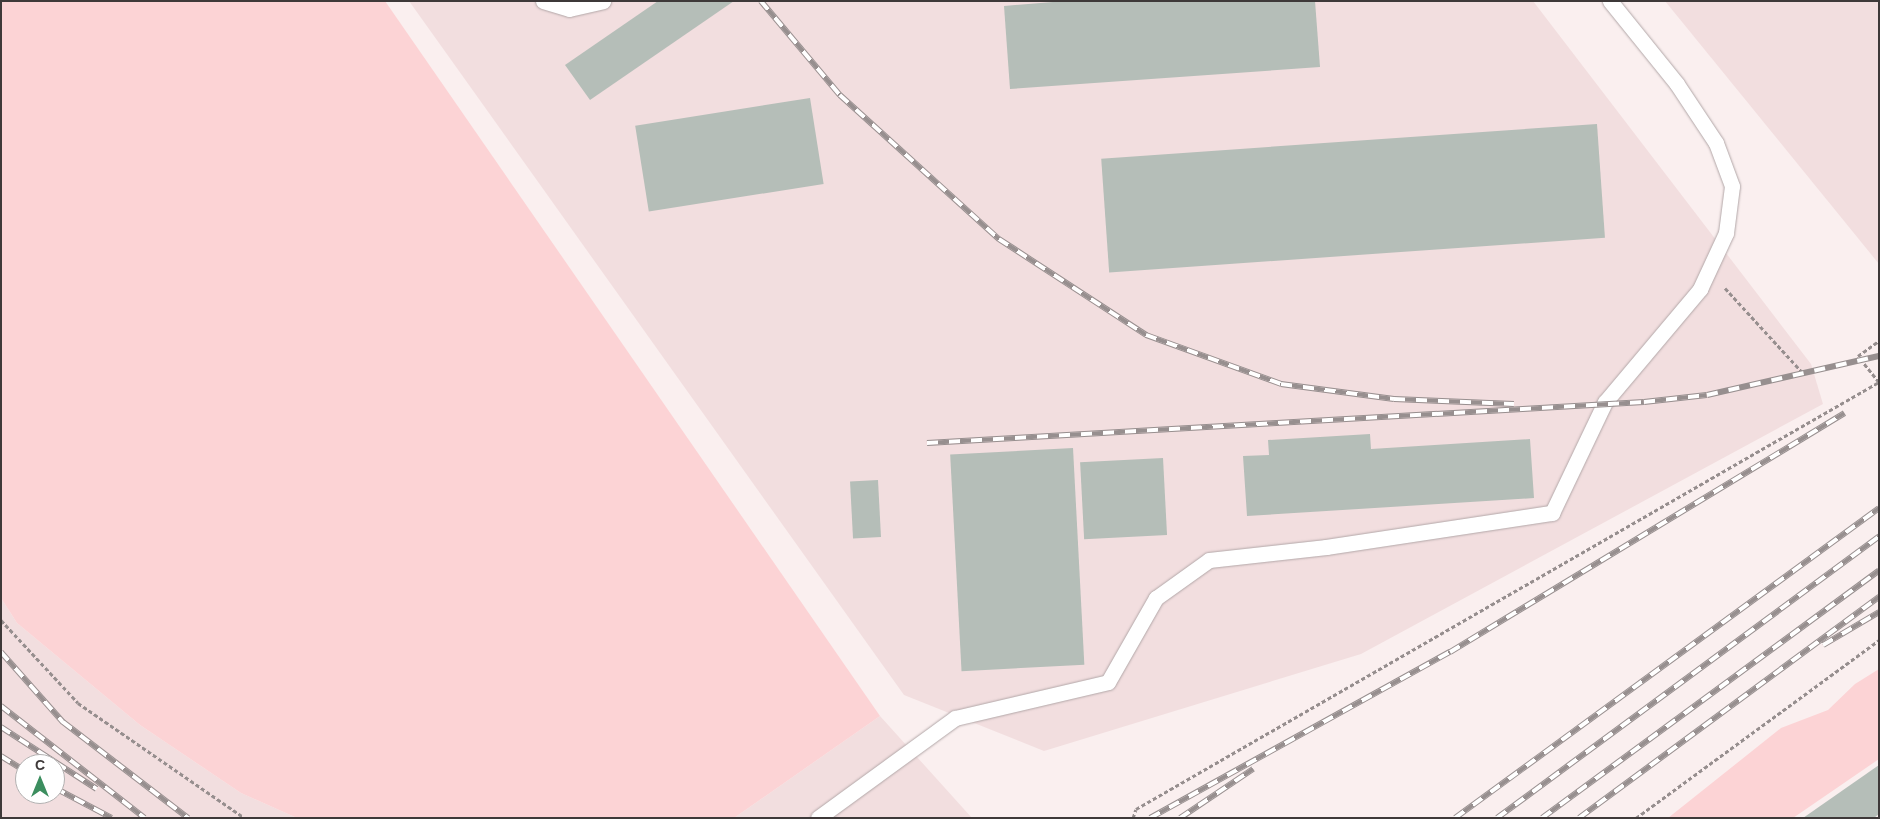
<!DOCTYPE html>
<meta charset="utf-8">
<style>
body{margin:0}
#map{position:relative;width:1880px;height:819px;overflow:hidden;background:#faefef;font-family:"DM Sans",sans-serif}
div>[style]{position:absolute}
.built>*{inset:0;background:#f2dedf}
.green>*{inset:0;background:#fcd3d5}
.building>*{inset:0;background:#b5beb8;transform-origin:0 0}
.path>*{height:3px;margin-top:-1.5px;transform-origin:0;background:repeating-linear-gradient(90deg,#968e8e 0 4px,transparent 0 6.5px)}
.roads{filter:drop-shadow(0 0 1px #b2a7a8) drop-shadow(0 0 1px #b2a7a8)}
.service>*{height:15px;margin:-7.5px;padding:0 7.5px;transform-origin:7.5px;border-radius:7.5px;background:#fff}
.rail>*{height:5.5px;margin-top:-2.75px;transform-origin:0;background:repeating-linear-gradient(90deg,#fff 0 11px,#978f8f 0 22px);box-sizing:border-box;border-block:1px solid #978f8f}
span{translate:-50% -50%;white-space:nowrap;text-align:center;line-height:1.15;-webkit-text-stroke:4px #fff;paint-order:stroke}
.frame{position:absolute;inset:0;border:2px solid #3e3939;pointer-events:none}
.north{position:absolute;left:15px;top:754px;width:50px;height:50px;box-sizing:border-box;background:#fff;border:1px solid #b2b0b0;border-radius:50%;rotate:0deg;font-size:14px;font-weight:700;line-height:20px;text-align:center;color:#3e3939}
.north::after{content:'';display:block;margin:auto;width:18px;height:22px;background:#3c8e5f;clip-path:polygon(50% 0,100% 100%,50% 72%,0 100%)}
</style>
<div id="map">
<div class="built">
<i style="clip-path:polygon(409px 1px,1533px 1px,1811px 364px,1823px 404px,1361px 654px,1044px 751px,904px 695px)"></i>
<i style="clip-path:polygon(1665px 1px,1879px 1px,1879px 264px)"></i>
<i style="clip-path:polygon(evenodd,1px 598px,17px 623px,140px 725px,241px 793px,297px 818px,1px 818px,1px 598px,25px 764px,55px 764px,55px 794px,25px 794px,25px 764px)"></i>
<i style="clip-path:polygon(880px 716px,972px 818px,734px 818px)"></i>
</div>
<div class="green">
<i style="clip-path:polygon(1px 1px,385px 1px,880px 716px,734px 818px,297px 818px,241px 793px,140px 725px,17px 623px,1px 598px)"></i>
<i style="clip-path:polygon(1879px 669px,1879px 759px,1793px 818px,1668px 818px,1781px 728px,1828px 710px,1855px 684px)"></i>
</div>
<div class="building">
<i style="clip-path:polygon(658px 1px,734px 1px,590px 100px,565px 65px)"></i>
<i style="clip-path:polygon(1065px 1px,1315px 1px,1320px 67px,1010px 89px,1004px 6px)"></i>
<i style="left:810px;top:98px;width:87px;height:177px;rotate:81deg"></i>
<i style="left:1597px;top:124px;width:114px;height:497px;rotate:86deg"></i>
<i style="clip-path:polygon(1370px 434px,1371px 449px,1530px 439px,1534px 498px,1247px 516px,1243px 456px,1269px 455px,1268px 440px)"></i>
<i style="left:1073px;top:448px;width:217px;height:123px;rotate:87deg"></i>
<i style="left:1163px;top:458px;width:77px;height:83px;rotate:87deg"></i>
<i style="left:878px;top:480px;width:57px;height:28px;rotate:87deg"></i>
<i style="clip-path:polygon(1879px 765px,1879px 814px,1874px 818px,1803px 818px)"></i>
</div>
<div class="path">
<i style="left:1725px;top:288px;width:114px;rotate:47.5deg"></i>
<i style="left:1px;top:620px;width:113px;rotate:47.1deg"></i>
<i style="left:78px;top:703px;width:203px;rotate:34.6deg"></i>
<i style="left:1133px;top:818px;width:9px;rotate:-72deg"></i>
<i style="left:1136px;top:809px;width:857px;rotate:-29.89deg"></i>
<i style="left:1879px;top:382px;width:33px;rotate:-129deg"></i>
<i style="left:1858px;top:356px;width:26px;rotate:-36deg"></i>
<i style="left:1636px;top:818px;width:301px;rotate:-36.2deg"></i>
</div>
<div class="roads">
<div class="service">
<i style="left:543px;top:1px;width:27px;rotate:17deg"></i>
<i style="left:569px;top:9px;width:35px;rotate:-13deg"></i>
<i style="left:818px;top:818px;width:170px;rotate:-36.1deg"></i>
<i style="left:955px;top:718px;width:157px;rotate:-13.2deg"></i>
<i style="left:1108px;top:682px;width:97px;rotate:-60.3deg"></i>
<i style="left:1156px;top:598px;width:65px;rotate:-35.6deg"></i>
<i style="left:1209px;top:560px;width:118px;rotate:-6.3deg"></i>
<i style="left:1326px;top:547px;width:229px;rotate:-8.6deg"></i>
<i style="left:1552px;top:513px;width:123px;rotate:-64.5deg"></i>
<i style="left:1605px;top:402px;width:148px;rotate:-49.9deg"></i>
<i style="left:1700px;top:289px;width:62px;rotate:-65.1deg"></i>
<i style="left:1726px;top:233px;width:47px;rotate:-82.7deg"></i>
<i style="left:1732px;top:186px;width:46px;rotate:-110.4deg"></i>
<i style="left:1716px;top:143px;width:71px;rotate:-123.5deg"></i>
<i style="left:1677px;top:84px;width:107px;rotate:-128.9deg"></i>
</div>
</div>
<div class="rail">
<i style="left:761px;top:1px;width:123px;rotate:50deg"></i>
<i style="left:840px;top:95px;width:215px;rotate:42.2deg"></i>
<i style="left:999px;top:239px;width:176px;rotate:33.1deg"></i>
<i style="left:1146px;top:335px;width:144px;rotate:19.9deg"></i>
<i style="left:1281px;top:384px;width:114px;rotate:7.6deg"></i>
<i style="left:1394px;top:399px;width:120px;rotate:2.4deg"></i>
<i style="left:927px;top:443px;width:718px;rotate:-3.27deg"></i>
<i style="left:1644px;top:402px;width:63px;rotate:-6.3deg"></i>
<i style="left:1707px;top:395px;width:176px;rotate:-12.8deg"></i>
<i style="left:1823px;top:645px;width:65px;rotate:-30.5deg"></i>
<i style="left:1px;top:652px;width:94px;rotate:48.5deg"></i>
<i style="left:63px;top:722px;width:158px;rotate:37.5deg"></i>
<i style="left:1px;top:706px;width:182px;rotate:37.9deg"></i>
<i style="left:1px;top:727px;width:114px;rotate:32.9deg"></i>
<i style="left:1px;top:756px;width:28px;rotate:32deg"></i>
<i style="left:55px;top:788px;width:64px;rotate:27.8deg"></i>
<i style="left:1150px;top:818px;width:343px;rotate:-29deg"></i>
<i style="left:1450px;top:652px;width:461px;rotate:-31.2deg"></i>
<i style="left:1180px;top:818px;width:88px;rotate:-33.9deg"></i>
<i style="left:1455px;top:818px;width:525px;rotate:-36.17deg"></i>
<i style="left:1497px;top:818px;width:475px;rotate:-36.4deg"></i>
<i style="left:1542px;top:818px;width:418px;rotate:-36.3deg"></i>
<i style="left:1579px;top:818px;width:373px;rotate:-36.4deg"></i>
</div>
<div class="frame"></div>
<div class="north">С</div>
</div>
